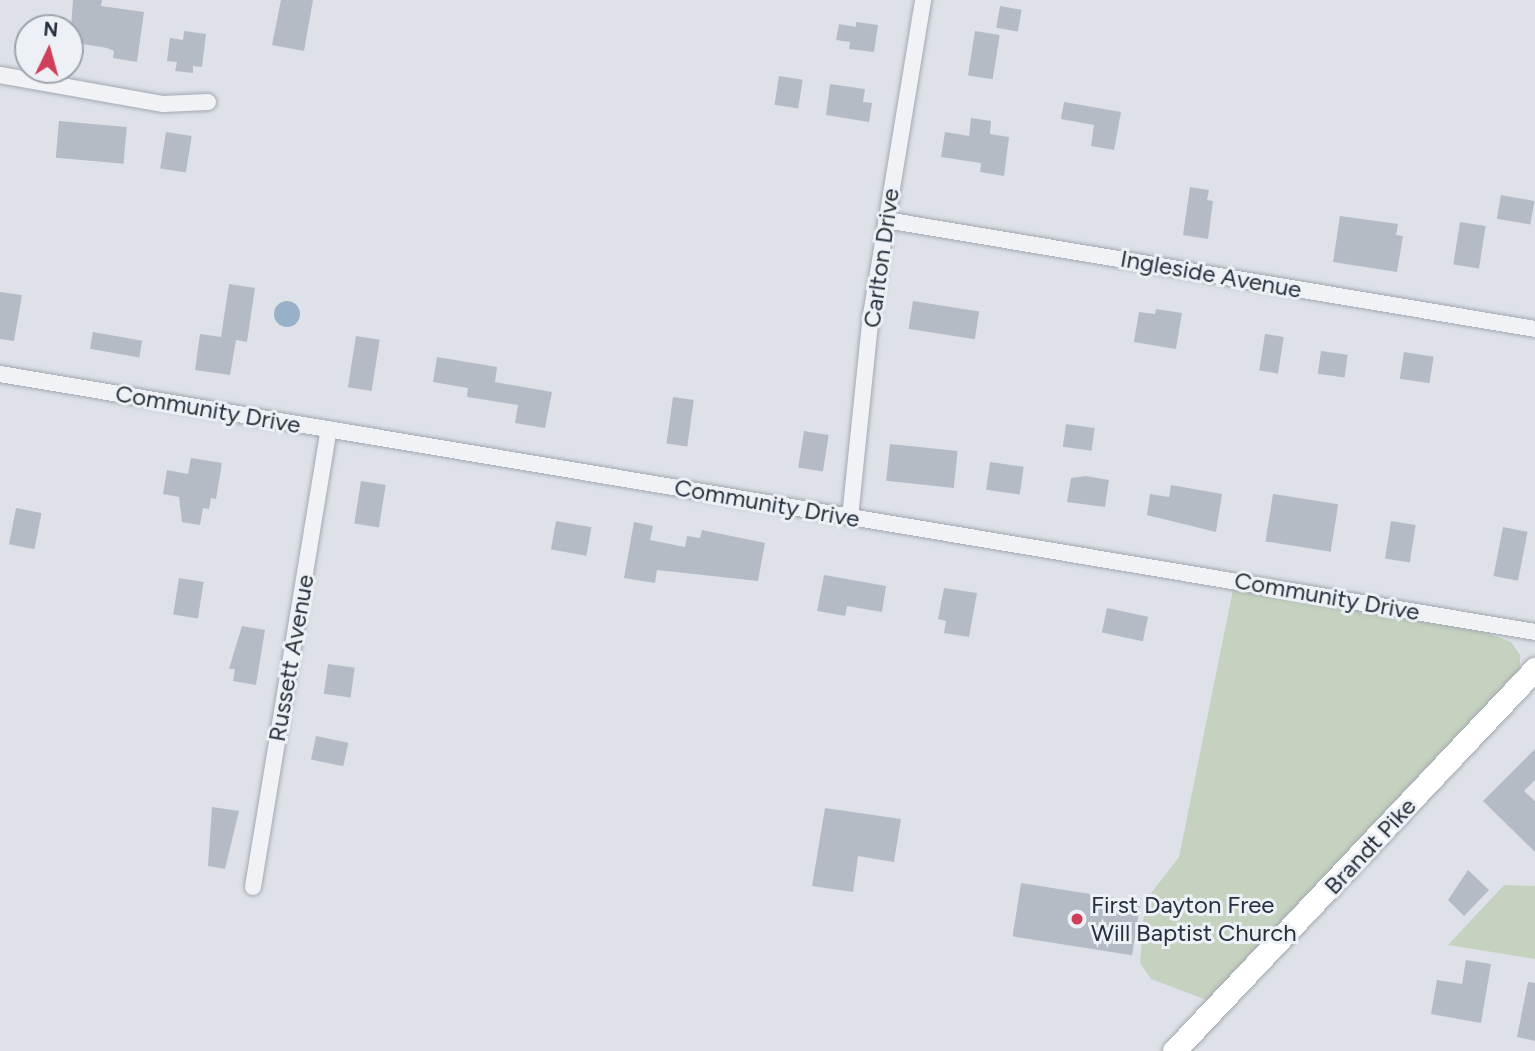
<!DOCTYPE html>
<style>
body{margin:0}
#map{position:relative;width:1535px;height:1051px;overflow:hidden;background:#dee2e8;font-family:Figtree,sans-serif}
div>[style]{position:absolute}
.green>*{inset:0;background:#c4d2bf}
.water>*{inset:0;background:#98b1c9}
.round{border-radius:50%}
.building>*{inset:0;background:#b5bbc4;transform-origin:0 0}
.roads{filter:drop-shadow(0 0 2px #a3a9b2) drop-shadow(0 0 2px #a3a9b2)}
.minor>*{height:16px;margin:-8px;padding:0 8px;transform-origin:8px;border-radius:8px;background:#f0f2f6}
.secondary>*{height:23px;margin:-11.5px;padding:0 11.5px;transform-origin:11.5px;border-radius:11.5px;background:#fff}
.dots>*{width:19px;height:19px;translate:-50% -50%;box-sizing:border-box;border:4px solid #edf1f5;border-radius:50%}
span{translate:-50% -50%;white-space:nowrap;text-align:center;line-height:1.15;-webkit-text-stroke:6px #edf1f5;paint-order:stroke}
.street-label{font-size:24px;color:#27303e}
.poi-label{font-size:24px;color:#27303e}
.left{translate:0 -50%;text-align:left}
.north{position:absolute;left:14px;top:14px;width:70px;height:70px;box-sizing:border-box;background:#edf1f5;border:2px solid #9ea4ac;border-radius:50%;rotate:5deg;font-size:19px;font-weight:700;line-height:28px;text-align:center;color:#27303e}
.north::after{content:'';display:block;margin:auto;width:24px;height:32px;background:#d03f5a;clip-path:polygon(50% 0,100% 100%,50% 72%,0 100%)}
</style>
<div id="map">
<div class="green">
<i style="clip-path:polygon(1233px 590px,1480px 630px,1511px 642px,1520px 655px,1520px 672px,1212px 1002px,1151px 979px,1140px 963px,1145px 901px,1179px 857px)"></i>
<i style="clip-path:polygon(1504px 885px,1535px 886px,1535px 959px,1448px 945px)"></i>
</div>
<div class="water">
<i class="round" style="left:274px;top:301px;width:26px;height:26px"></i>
</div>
<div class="building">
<i style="clip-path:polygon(73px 0,102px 0,101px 6px,144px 12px,137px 62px,113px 58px,114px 51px,107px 48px,70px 42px)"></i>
<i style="clip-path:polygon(281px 0,313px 0,304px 51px,272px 45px)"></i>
<i style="left:1000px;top:6px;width:22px;height:22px;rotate:10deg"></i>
<i style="clip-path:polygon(856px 22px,878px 25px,874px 52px,849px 49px,850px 42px,836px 40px,839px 24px,856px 27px)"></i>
<i style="clip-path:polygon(184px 31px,206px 34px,202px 67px,193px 66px,193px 73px,175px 71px,177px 62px,167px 61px,170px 38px,183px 40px)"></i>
<i style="left:975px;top:31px;width:25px;height:45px;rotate:9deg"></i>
<i style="left:779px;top:76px;width:24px;height:29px;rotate:9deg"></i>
<i style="clip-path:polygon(830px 84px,865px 89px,863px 102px,872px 103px,869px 122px,826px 115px)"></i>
<i style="clip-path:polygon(1064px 102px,1121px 112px,1114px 150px,1091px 146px,1094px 125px,1061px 119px)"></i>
<i style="clip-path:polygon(971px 118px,991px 121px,990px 134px,1009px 137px,1004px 176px,980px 172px,981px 163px,941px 157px,945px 132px,969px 136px)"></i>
<i style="left:59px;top:121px;width:68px;height:37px;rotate:5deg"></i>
<i style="left:166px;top:132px;width:26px;height:37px;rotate:9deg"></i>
<i style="clip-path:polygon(1190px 187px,1209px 190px,1207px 200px,1213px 201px,1208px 239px,1183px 235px)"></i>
<i style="left:1501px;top:195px;width:34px;height:24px;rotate:10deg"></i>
<i style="clip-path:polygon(1340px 216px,1398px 224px,1396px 235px,1403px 236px,1397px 272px,1333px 262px)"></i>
<i style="left:1460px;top:222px;width:26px;height:43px;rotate:9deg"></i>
<i style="clip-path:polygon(229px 284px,255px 288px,247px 342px,236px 340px,230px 375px,195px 370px,200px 334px,221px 337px)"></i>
<i style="clip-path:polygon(0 292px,22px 295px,14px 341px,0 339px)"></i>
<i style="left:913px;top:301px;width:67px;height:28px;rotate:9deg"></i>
<i style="clip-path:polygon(1156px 309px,1182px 313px,1176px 349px,1134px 342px,1139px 312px,1155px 314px)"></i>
<i style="left:93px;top:332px;width:50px;height:17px;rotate:10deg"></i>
<i style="left:1265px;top:334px;width:19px;height:37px;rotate:9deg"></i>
<i style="left:356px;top:336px;width:24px;height:52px;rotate:9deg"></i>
<i style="left:1321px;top:351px;width:27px;height:23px;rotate:8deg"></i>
<i style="left:1404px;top:352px;width:30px;height:27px;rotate:9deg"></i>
<i style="clip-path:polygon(437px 357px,497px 367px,495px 382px,552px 392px,545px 428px,515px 423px,518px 405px,467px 397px,468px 388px,433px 382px)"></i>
<i style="left:673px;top:397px;width:21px;height:47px;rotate:8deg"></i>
<i style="left:1066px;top:424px;width:29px;height:23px;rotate:8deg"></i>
<i style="left:804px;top:431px;width:25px;height:37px;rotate:9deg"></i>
<i style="left:890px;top:444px;width:68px;height:37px;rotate:6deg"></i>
<i style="clip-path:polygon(191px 458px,222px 463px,216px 499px,211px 498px,209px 509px,203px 508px,200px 525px,182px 522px,179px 497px,163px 494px,167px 470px,188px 474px)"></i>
<i style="left:990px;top:462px;width:34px;height:28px;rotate:8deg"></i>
<i style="clip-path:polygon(1086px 476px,1109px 480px,1105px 507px,1067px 502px,1071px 478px)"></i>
<i style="left:361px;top:481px;width:25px;height:43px;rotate:9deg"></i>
<i style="clip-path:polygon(1171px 485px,1222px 494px,1216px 532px,1147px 515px,1150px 494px,1169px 497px)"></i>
<i style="left:1273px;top:494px;width:66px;height:48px;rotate:9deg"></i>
<i style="left:16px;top:508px;width:26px;height:37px;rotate:11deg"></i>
<i style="left:556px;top:521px;width:36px;height:29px;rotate:10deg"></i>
<i style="left:1391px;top:521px;width:25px;height:38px;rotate:9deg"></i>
<i style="clip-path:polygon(634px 522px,653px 526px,650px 540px,685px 547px,687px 536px,700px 538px,702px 530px,765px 543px,758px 581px,657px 570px,655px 583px,624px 578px)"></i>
<i style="left:1503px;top:527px;width:25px;height:50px;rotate:11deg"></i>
<i style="clip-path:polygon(824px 575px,886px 586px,882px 612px,847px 606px,845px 616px,817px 611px)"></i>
<i style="left:179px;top:578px;width:25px;height:37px;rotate:9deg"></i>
<i style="clip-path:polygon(944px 588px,977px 593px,969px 637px,944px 633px,946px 621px,938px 619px)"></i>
<i style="left:1107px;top:608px;width:42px;height:25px;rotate:12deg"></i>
<i style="clip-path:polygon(242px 626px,265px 630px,256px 685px,233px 681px,235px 669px,229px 669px)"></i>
<i style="left:328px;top:664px;width:27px;height:30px;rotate:8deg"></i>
<i style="left:316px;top:736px;width:33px;height:24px;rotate:12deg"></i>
<i style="clip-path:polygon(1535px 749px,1535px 780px,1524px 791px,1535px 801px,1535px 852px,1483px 801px)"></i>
<i style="clip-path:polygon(212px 807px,239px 811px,225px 869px,208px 866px)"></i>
<i style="clip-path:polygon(825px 808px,901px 819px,894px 862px,858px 856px,853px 892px,812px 886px)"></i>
<i style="clip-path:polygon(1468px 870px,1489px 890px,1464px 916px,1448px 900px)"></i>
<i style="left:1021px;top:883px;width:121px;height:54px;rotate:9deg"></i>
<i style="clip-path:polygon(1466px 960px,1491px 964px,1481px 1023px,1431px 1014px,1437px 980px,1462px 984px)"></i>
<i style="clip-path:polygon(1528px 982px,1535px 983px,1535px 1041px,1517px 1037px)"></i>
</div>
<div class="roads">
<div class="minor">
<i style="left:0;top:75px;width:166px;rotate:10.1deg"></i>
<i style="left:163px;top:104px;width:45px;rotate:-2.5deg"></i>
<i style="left:886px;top:220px;width:658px;rotate:9.53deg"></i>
<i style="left:0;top:374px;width:1557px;rotate:9.54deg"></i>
<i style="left:850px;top:517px;width:203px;rotate:-84.1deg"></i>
<i style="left:871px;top:315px;width:319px;rotate:-80.6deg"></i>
<i style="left:253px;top:887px;width:464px;rotate:-80.6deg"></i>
</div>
<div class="secondary">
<i style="left:1174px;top:1051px;width:526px;rotate:-46.62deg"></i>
</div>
</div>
<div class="dots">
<i style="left:1077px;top:919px;background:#d03f5a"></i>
</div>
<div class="street-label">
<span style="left:881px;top:258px;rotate:-82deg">Carlton Drive</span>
<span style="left:1211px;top:274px;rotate:10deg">Ingleside Avenue</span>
<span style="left:208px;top:409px;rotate:10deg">Community Drive</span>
<span style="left:767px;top:503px;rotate:10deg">Community Drive</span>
<span style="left:1327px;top:596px;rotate:10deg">Community Drive</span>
<span style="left:291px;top:658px;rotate:-80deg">Russett Avenue</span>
<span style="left:1370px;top:846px;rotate:-47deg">Brandt Pike</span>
</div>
<div class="poi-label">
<span class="left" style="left:1091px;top:919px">First Dayton Free<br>Will Baptist Church</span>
</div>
<div class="north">N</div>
</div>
